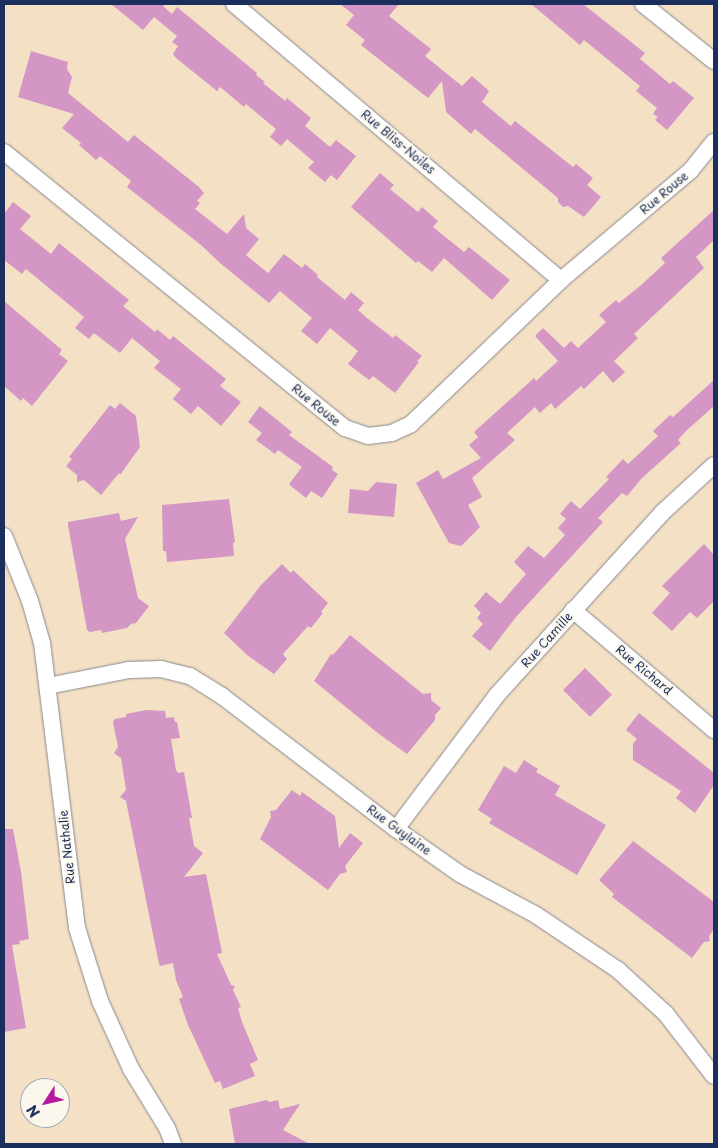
<!DOCTYPE html>
<style>
body{margin:0}
#map{position:relative;width:718px;height:1148px;overflow:hidden;background:#f4e0c4;font-family:"Playpen Sans",sans-serif}
div>[style]{position:absolute}
.building>*{inset:0;background:#d496c4;transform-origin:0 0}
.roads{filter:drop-shadow(0 0 1px #888891) drop-shadow(0 0 1px #888891)}
.street>*{height:16px;margin:-8px;padding:0 8px;transform-origin:8px;border-radius:8px;background:#fff}
span{translate:-50% -50%;white-space:nowrap;text-align:center;line-height:1.15;-webkit-text-stroke:4px #fbf7ec;paint-order:stroke}
.street-label{font-size:12px;color:#1b2f5e}
.frame{position:absolute;inset:0;border:5px solid #1b2f5e;pointer-events:none}
.north{position:absolute;left:20px;top:1078px;width:50px;height:50px;box-sizing:border-box;background:#fbf7ec;border:1px solid #a1a7b3;border-radius:50%;rotate:235deg;font-size:14px;font-weight:700;line-height:20px;text-align:center;color:#1b2f5e}
.north::after{content:'';display:block;margin:auto;width:18px;height:22px;background:#b5179e;clip-path:polygon(50% 0,100% 100%,50% 72%,0 100%)}
</style>
<div id="map">
<div class="building">
<i style="clip-path:polygon(111px 4px,165px 4px,163px 6px,172px 14px,177px 7px,257px 73px,256px 75px,265px 82px,263px 83px,285px 101px,287px 98px,311px 118px,305px 126px,330px 147px,336px 140px,356px 156px,337px 180px,331px 175px,325px 182px,308px 168px,314px 162px,287px 139px,281px 146px,270px 137px,276px 129px,246px 104px,244px 107px,220px 87px,217px 91px,176px 58px,173px 54px,178px 46px,172px 42px,177px 36px,154px 17px,143px 30px)"></i>
<i style="clip-path:polygon(340px 4px,399px 4px,389px 16px,431px 49px,425px 56px,462px 86px,472px 76px,489px 91px,482px 102px,511px 126px,515px 121px,573px 167px,576px 164px,593px 178px,587px 185px,601px 197px,584px 217px,568px 206px,563px 207px,558px 202px,558px 198px,475px 129px,471px 134px,446px 112px,442px 81px,428px 98px,361px 45px,365px 40px,346px 25px,354px 15px)"></i>
<i style="clip-path:polygon(531px 4px,583px 4px,645px 53px,640px 59px,670px 84px,673px 81px,694px 98px,667px 130px,655px 120px,658px 117px,653px 114px,657px 108px,636px 91px,640px 86px,584px 40px,580px 45px)"></i>
<i style="clip-path:polygon(31px 51px,68px 62px,67px 69px,72px 77px,68px 93px,128px 142px,134px 135px,199px 187px,204px 193px,197px 201px,200px 203px,195px 209px,227px 234px,244px 214px,246px 228px,259px 239px,246px 255px,268px 273px,284px 254px,302px 268px,305px 264px,318px 275px,317px 277px,345px 300px,351px 292px,364px 303px,358px 310px,367px 318px,393px 338px,395px 335px,422px 356px,417px 361px,419px 362px,395px 393px,373px 376px,369px 380px,348px 364px,358px 351px,330px 328px,317px 344px,301px 331px,312px 318px,280px 291px,269px 303px,220px 263px,201px 245px,127px 187px,131px 181px,100px 156px,96px 160px,79px 145px,81px 143px,62px 128px,74px 114px,18px 97px)"></i>
<i style="clip-path:polygon(380px 173px,394px 185px,390px 189px,418px 212px,422px 207px,438px 221px,433px 227px,464px 252px,469px 247px,510px 280px,492px 300px,444px 258px,432px 272px,418px 261px,416px 263px,351px 207px)"></i>
<i style="clip-path:polygon(13px 202px,31px 216px,20px 229px,51px 254px,59px 243px,129px 300px,123px 306px,155px 332px,157px 329px,170px 340px,173px 336px,226px 379px,220px 386px,241px 402px,221px 426px,198px 406px,191px 414px,173px 399px,181px 389px,154px 368px,160px 361px,132px 338px,120px 353px,94px 333px,89px 339px,75px 328px,84px 317px,26px 269px,22px 274px,4px 260px,4px 214px)"></i>
<i style="clip-path:polygon(714px 210px,714px 240px,696px 257px,704px 268px,634px 334px,638px 338px,614px 361px,625px 372px,613px 383px,603px 371px,584px 389px,581px 386px,555px 409px,551px 403px,540px 413px,535px 407px,507px 433px,515px 440px,472px 478px,482px 497px,468px 505px,480px 527px,461px 546px,449px 543px,416px 483px,438px 470px,443px 479px,481px 458px,469px 445px,478px 437px,474px 432px,534px 378px,536px 381px,558px 361px,535px 336px,543px 328px,564px 348px,571px 341px,578px 348px,606px 322px,599px 315px,616px 300px,619px 303px,640px 286px,665px 263px,661px 258px)"></i>
<i style="clip-path:polygon(4px 301px,62px 350px,59px 354px,68px 361px,32px 406px,23px 398px,21px 401px,4px 386px)"></i>
<i style="clip-path:polygon(714px 380px,714px 406px,686px 431px,678px 440px,681px 443px,642px 478px,627px 496px,622px 493px,598px 518px,603px 522px,516px 617px,490px 651px,472px 636px,483px 624px,477px 618px,481px 613px,474px 606px,486px 592px,500px 604px,526px 574px,514px 562px,528px 546px,544px 558px,565px 535px,558px 528px,566px 519px,560px 514px,571px 501px,580px 509px,609px 479px,606px 477px,623px 459px,628px 464px,658px 436px,653px 431px,670px 415px,673px 417px)"></i>
<i style="clip-path:polygon(120px 403px,136px 416px,140px 447px,120px 475px,119px 473px,101px 495px,84px 480px,77px 482px,77px 475px,66px 466px,72px 459px,69px 457px,110px 405px,115px 409px)"></i>
<i style="clip-path:polygon(260px 406px,292px 432px,289px 435px,333px 467px,332px 470px,338px 474px,322px 498px,311px 491px,306px 498px,292px 487px,289px 484px,302px 467px,278px 450px,275px 454px,256px 440px,262px 433px,248px 422px)"></i>
<i style="clip-path:polygon(376px 482px,397px 484px,394px 517px,348px 513px,350px 489px,368px 491px)"></i>
<i style="clip-path:polygon(229px 499px,235px 542px,233px 543px,234px 556px,167px 562px,166px 551px,163px 551px,162px 505px)"></i>
<i style="clip-path:polygon(119px 513px,121px 521px,138px 517px,125px 539px,138px 598px,149px 606px,136px 623px,131px 624px,127px 628px,102px 633px,101px 630px,90px 632px,87px 630px,68px 525px,68px 522px)"></i>
<i style="clip-path:polygon(704px 544px,714px 555px,714px 601px,697px 618px,690px 612px,672px 631px,652px 613px,670px 593px,662px 586px)"></i>
<i style="clip-path:polygon(282px 564px,291px 573px,293px 570px,328px 603px,321px 612px,323px 613px,311px 628px,308px 626px,283px 654px,287px 659px,274px 674px,247px 655px,224px 633px,261px 585px)"></i>
<i style="clip-path:polygon(350px 635px,423px 694px,431px 693px,431px 700px,441px 708px,435px 715px,435px 720px,407px 754px,379px 734px,314px 681px,331px 654px,333px 655px)"></i>
<i style="left:585px;top:668px;width:38px;height:31px;rotate:45deg"></i>
<i style="clip-path:polygon(146px 710px,165px 711px,166px 718px,174px 717px,175px 722px,177px 722px,180px 738px,171px 739px,176px 770px,178px 773px,184px 772px,192px 818px,189px 818px,194px 846px,203px 853px,184px 877px,206px 874px,222px 953px,217px 954px,231px 985px,235px 986px,233px 990px,241px 1007px,238px 1008px,242px 1022px,258px 1060px,250px 1064px,255px 1076px,223px 1089px,220px 1081px,215px 1083px,188px 1025px,179px 999px,183px 997px,176px 980px,173px 963px,160px 966px,159px 964px,126px 801px,120px 797px,126px 790px,121px 758px,114px 753px,118px 747px,113px 722px,115px 719px,126px 717px,126px 714px)"></i>
<i style="clip-path:polygon(639px 713px,714px 773px,714px 785px,695px 813px,676px 798px,681px 791px,633px 760px,633px 744px,637px 739px,626px 730px)"></i>
<i style="clip-path:polygon(524px 760px,538px 769px,536px 772px,560px 786px,555px 795px,606px 825px,577px 875px,489px 823px,492px 819px,478px 810px,504px 766px,516px 773px)"></i>
<i style="clip-path:polygon(292px 790px,300px 796px,302px 792px,335px 816px,339px 848px,350px 833px,363px 843px,345px 866px,347px 872px,340px 874px,328px 890px,260px 839px,271px 817px,270px 811px,276px 810px)"></i>
<i style="clip-path:polygon(4px 829px,13px 829px,21px 872px,29px 939px,19px 941px,20px 944px,12px 945px,26px 1028px,4px 1032px)"></i>
<i style="clip-path:polygon(633px 841px,714px 902px,714px 929px,709px 936px,710px 941px,704px 942px,692px 958px,612px 897px,614px 894px,599px 880px)"></i>
<i style="clip-path:polygon(266px 1100px,270px 1102px,278px 1100px,280px 1109px,300px 1104px,283px 1130px,310px 1144px,235px 1144px,229px 1109px)"></i>
</div>
<div class="roads">
<div class="street">
<i style="left:234px;top:4px;width:428px;rotate:40.2deg"></i>
<i style="left:643px;top:4px;width:91px;rotate:38.8deg"></i>
<i style="left:4px;top:152px;width:439px;rotate:39deg"></i>
<i style="left:345px;top:428px;width:24px;rotate:19deg"></i>
<i style="left:368px;top:436px;width:24px;rotate:-7deg"></i>
<i style="left:392px;top:433px;width:21px;rotate:-25deg"></i>
<i style="left:411px;top:424px;width:208px;rotate:-43.8deg"></i>
<i style="left:561px;top:280px;width:170px;rotate:-40.2deg"></i>
<i style="left:691px;top:170px;width:36px;rotate:-51deg"></i>
<i style="left:4px;top:536px;width:70px;rotate:68.2deg"></i>
<i style="left:30px;top:601px;width:44px;rotate:74.1deg"></i>
<i style="left:42px;top:643px;width:287px;rotate:83deg"></i>
<i style="left:77px;top:928px;width:77px;rotate:72.5deg"></i>
<i style="left:100px;top:1001px;width:75px;rotate:65.5deg"></i>
<i style="left:131px;top:1069px;width:69px;rotate:58.6deg"></i>
<i style="left:167px;top:1128px;width:17px;rotate:69deg"></i>
<i style="left:573px;top:610px;width:185px;rotate:40.4deg"></i>
<i style="left:48px;top:686px;width:83px;rotate:-11.2deg"></i>
<i style="left:129px;top:670px;width:32px;rotate:-2deg"></i>
<i style="left:161px;top:669px;width:30px;rotate:14deg"></i>
<i style="left:190px;top:676px;width:38px;rotate:32deg"></i>
<i style="left:222px;top:696px;width:219px;rotate:37.4deg"></i>
<i style="left:396px;top:829px;width:78px;rotate:35.1deg"></i>
<i style="left:460px;top:874px;width:86px;rotate:28.3deg"></i>
<i style="left:536px;top:915px;width:99px;rotate:33.9deg"></i>
<i style="left:618px;top:970px;width:65px;rotate:42.5deg"></i>
<i style="left:666px;top:1014px;width:78px;rotate:52.3deg"></i>
<i style="left:396px;top:829px;width:168px;rotate:-53deg"></i>
<i style="left:497px;top:695px;width:247px;rotate:-47.8deg"></i>
<i style="left:663px;top:512px;width:69px;rotate:-42.7deg"></i>
</div>
</div>
<div class="street-label">
<span style="left:398px;top:142px;rotate:40deg">Rue Bliss-Noiles</span>
<span style="left:664px;top:193px;rotate:-40deg">Rue Rouse</span>
<span style="left:316px;top:405px;rotate:39deg">Rue Rouse</span>
<span style="left:547px;top:640px;rotate:-48deg">Rue Camille</span>
<span style="left:644px;top:670px;rotate:40deg">Rue Richard</span>
<span style="left:399px;top:830px;rotate:36deg">Rue Guylaine</span>
<span style="left:67px;top:847px;rotate:-96deg">Rue Nathalie</span>
</div>
<div class="frame"></div>
<div class="north">N</div>
</div>
